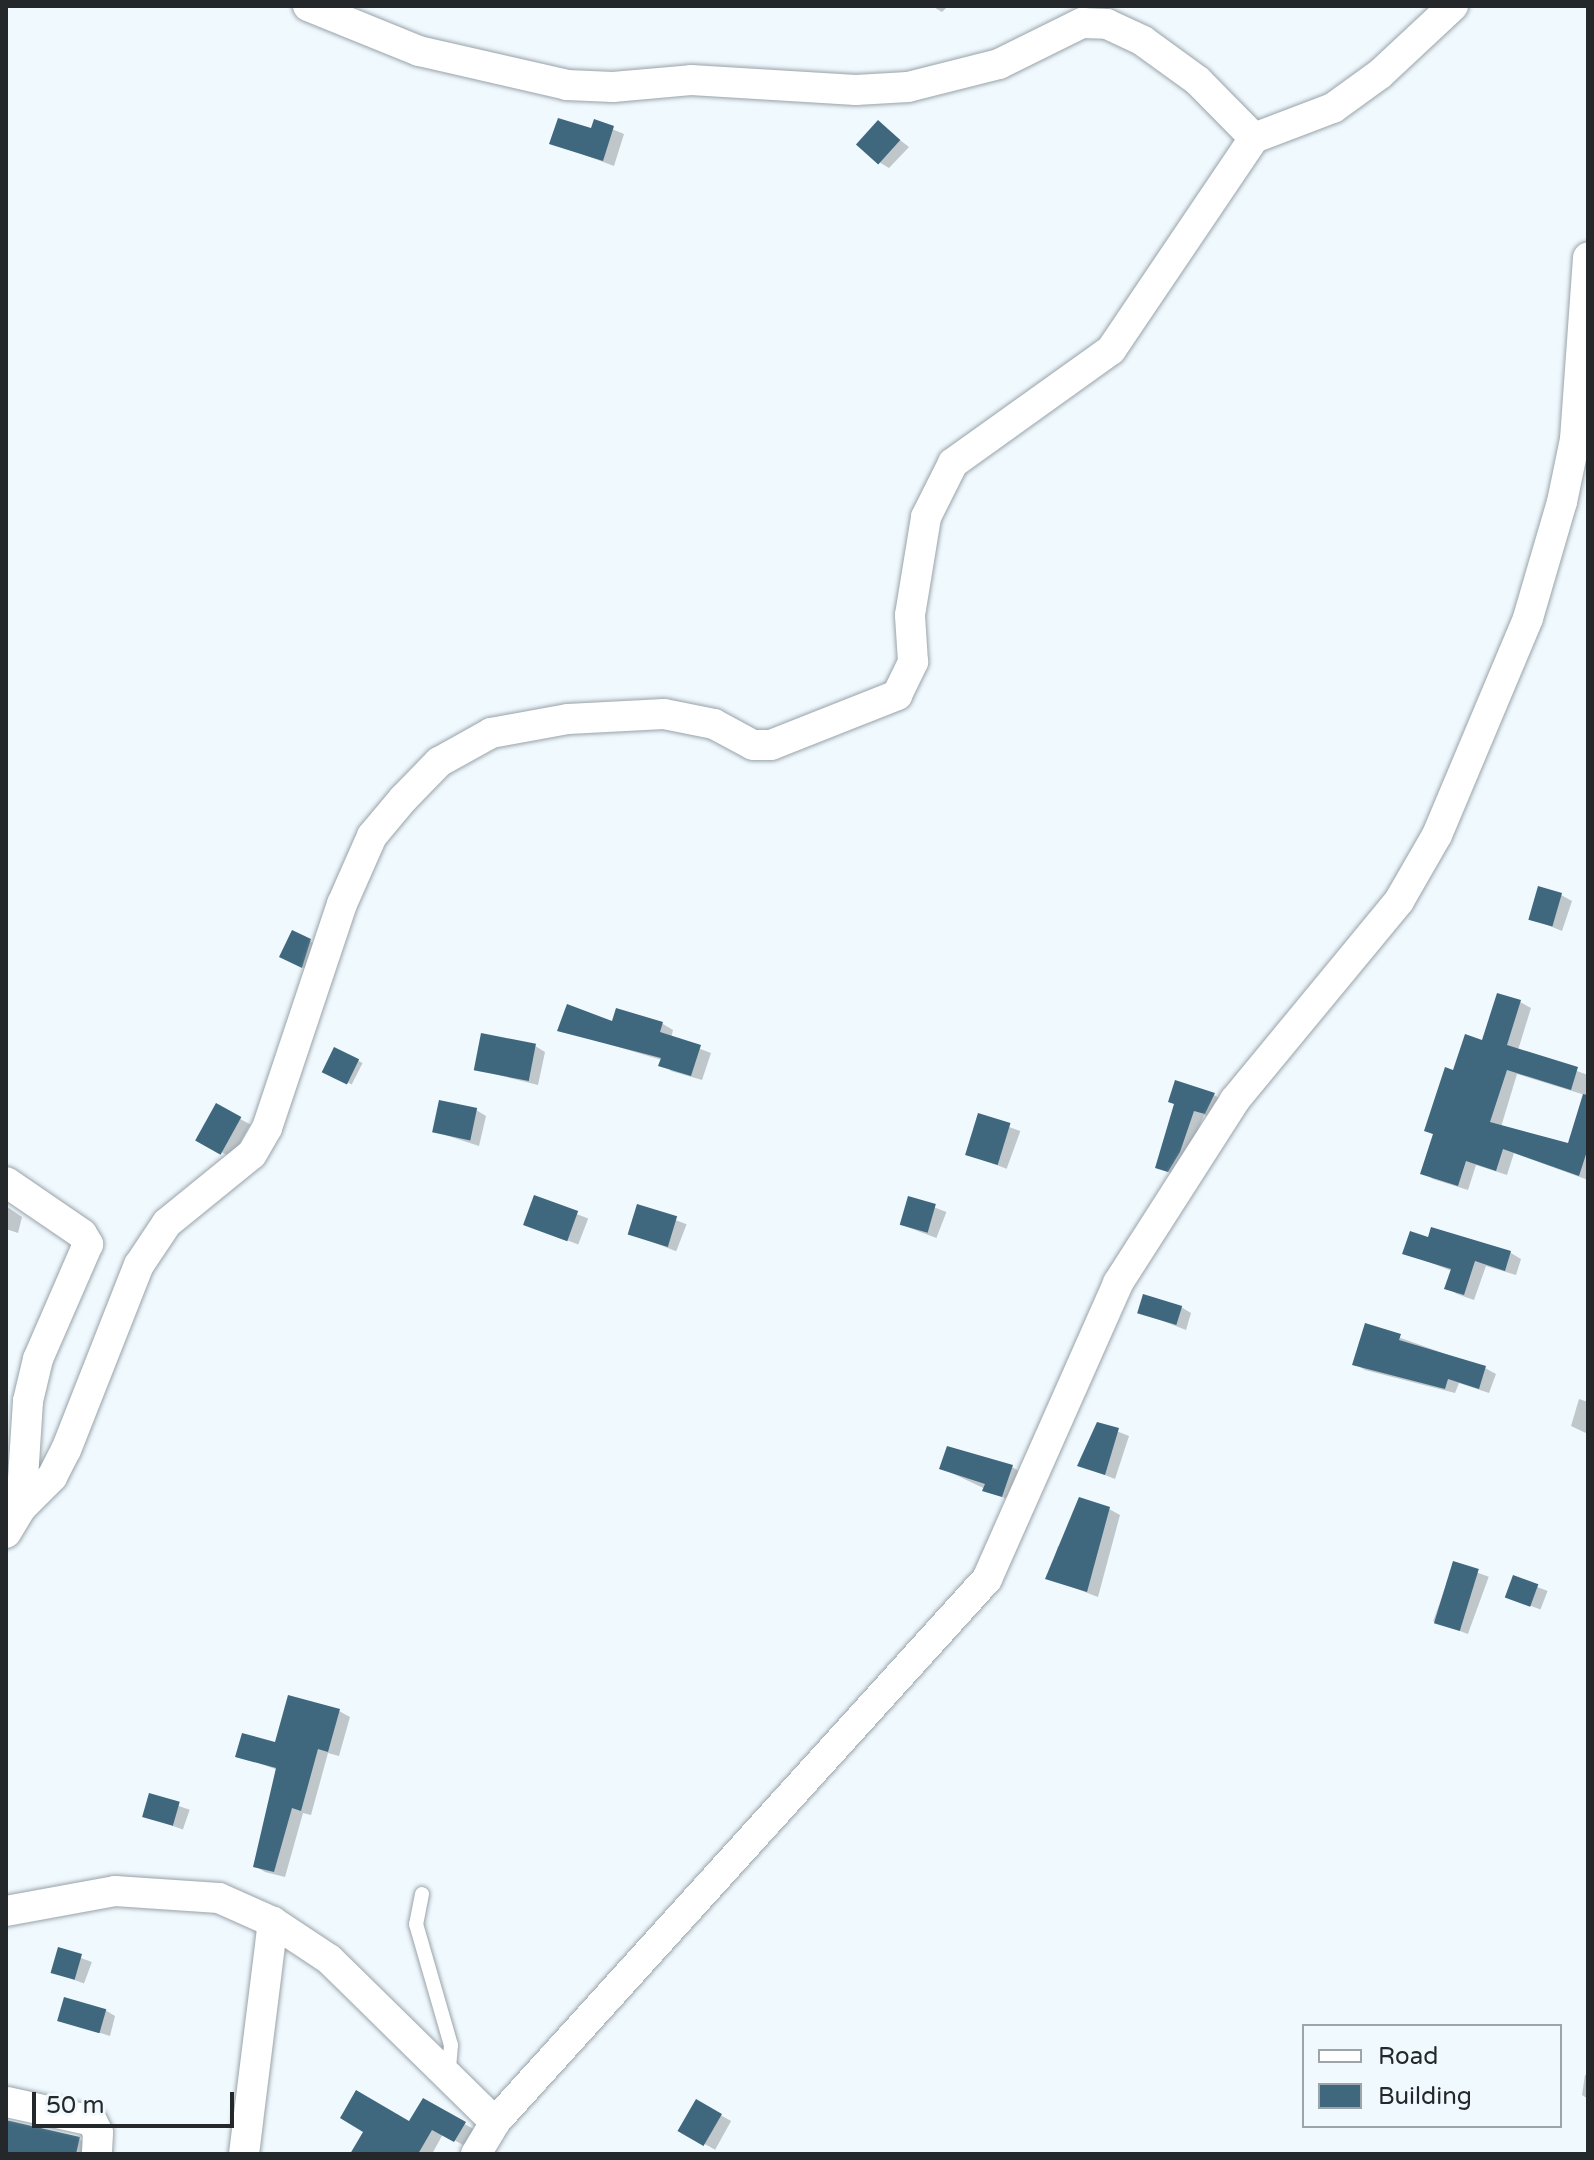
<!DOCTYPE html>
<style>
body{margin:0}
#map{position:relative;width:1594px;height:2160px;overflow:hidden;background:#f0f9fe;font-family:"Varela Round",sans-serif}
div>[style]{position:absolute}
.shadow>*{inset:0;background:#0003;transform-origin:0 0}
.building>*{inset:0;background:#3f687e;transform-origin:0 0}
.roads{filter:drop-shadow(0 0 2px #98a3a9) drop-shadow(0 0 2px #98a3a9)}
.service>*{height:14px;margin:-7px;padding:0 7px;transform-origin:7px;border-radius:7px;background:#fff}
.minor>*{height:30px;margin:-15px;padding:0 15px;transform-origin:15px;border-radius:15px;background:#fff}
span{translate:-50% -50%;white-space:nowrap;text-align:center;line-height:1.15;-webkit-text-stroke:8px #f0f9fe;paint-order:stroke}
.frame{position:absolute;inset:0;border:8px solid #24282b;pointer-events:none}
.legend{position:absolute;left:1302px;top:2024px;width:260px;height:104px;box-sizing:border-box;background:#f0f9fe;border:2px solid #9ea5aa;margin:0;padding:10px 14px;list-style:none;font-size:24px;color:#24282b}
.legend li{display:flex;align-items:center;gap:16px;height:40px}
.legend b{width:40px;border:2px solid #9ea5aa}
.scale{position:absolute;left:32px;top:2092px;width:202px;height:36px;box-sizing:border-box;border:4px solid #24282b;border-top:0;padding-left:10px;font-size:24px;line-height:28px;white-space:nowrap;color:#24282b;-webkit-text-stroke:6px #f0f9fe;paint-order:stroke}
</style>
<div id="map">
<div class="shadow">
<i style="clip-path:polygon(932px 6px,948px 6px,942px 12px)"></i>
<i style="clip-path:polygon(595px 122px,624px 134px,614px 166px,552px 143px,592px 130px)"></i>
<i style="clip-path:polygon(878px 123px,909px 147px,889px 168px,879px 162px)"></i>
<i style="clip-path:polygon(1561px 895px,1572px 901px,1562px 931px,1530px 918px)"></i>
<i style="clip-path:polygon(310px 941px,321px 947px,312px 972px,292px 962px)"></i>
<i style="clip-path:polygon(evenodd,1520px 1002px,1531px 1008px,1518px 1050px,1588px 1075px,1588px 1180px,1514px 1153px,1507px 1175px,1476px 1165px,1468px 1190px,1433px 1179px,1423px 1173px,1434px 1135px,1426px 1130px,1454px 1073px,1520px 1002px,1517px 1074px,1585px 1095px,1569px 1145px,1501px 1127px,1517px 1074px)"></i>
<i style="clip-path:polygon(617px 1010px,663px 1024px,673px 1030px,671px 1038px,711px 1053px,702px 1080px,671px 1071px,662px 1060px,560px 1030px,613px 1023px)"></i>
<i style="clip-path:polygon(535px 1046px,545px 1052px,538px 1085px,475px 1069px)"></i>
<i style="left:335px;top:1049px;width:31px;height:24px;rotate:27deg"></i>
<i style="clip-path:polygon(1214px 1095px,1224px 1101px,1216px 1118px,1204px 1115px,1179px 1177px,1157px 1167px,1176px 1105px)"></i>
<i style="left:217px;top:1106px;width:38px;height:38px;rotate:29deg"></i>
<i style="clip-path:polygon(476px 1110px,486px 1116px,479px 1146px,433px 1131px)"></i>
<i style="left:979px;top:1116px;width:44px;height:40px;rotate:20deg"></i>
<i style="left:535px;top:1198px;width:57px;height:28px;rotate:21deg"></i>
<i style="left:910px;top:1198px;width:39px;height:28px;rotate:21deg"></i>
<i style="clip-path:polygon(6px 1206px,22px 1217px,18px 1233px,6px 1229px)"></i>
<i style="left:639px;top:1206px;width:51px;height:29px;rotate:21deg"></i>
<i style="clip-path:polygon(1433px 1230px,1511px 1253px,1521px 1259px,1516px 1275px,1486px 1266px,1474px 1300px,1457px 1294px,1447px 1288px,1452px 1271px,1405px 1253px,1430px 1239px)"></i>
<i style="clip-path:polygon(1181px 1307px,1191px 1313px,1186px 1330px,1140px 1312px)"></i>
<i style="clip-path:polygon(1367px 1326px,1485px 1368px,1496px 1374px,1489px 1393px,1459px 1383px,1455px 1393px,1365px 1370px,1355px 1364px)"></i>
<i style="clip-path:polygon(1579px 1399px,1588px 1402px,1588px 1434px,1571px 1426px)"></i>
<i style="clip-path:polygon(1099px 1424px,1129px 1436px,1115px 1479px,1079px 1465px)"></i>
<i style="clip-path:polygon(1012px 1467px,1022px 1473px,1013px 1502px,941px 1468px)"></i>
<i style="clip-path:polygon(1109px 1509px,1120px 1515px,1098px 1597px,1048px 1578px,1058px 1546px,1064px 1548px)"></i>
<i style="left:1454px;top:1564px;width:37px;height:61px;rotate:20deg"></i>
<i style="left:1514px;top:1578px;width:36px;height:20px;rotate:21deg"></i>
<i style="clip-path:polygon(339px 1711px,350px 1717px,339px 1756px,328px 1753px,311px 1815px,303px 1813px,285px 1877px,265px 1872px,255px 1866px,278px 1770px,238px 1756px,276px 1744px)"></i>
<i style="left:150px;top:1796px;width:42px;height:21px;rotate:19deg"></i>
<i style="left:59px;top:1950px;width:35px;height:23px;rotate:20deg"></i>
<i style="clip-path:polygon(105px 2010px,115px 2016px,110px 2036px,60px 2020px)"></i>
<i style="clip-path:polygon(1585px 2075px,1588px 2075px,1588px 2099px,1582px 2095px)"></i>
<i style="clip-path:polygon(423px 2100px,475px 2130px,465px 2146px,443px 2134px,432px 2154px,353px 2154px,410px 2123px)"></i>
<i style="left:697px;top:2102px;width:39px;height:33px;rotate:29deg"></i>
<i style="clip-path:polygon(6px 2122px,79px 2139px,90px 2145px,87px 2154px,6px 2154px)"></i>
</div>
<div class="building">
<i style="clip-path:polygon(558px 118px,591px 128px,594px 119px,614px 126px,603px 161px,549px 144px)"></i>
<i style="left:878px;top:120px;width:30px;height:33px;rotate:42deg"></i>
<i style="left:1538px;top:886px;width:25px;height:35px;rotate:16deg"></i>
<i style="clip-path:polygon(292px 930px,311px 939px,302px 968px,279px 957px)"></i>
<i style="clip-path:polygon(1497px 993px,1521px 1000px,1507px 1045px,1578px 1067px,1571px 1090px,1507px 1070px,1490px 1122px,1568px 1143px,1583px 1094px,1588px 1095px,1588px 1148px,1579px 1176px,1503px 1149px,1496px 1171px,1466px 1161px,1458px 1186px,1420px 1174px,1433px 1134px,1424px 1131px,1445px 1067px,1453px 1070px,1465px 1034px,1482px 1040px)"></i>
<i style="clip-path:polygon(567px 1004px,612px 1021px,616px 1008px,663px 1022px,660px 1032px,701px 1045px,691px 1076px,658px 1066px,661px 1058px,557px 1031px)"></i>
<i style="left:481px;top:1033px;width:56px;height:38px;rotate:11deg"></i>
<i style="left:334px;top:1047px;width:28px;height:28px;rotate:26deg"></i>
<i style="clip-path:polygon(1175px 1080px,1215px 1093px,1205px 1114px,1194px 1111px,1180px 1152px,1168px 1172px,1155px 1168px,1174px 1104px,1168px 1102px)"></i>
<i style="left:439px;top:1100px;width:39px;height:33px;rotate:12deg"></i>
<i style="left:216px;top:1103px;width:29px;height:43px;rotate:29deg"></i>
<i style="left:978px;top:1113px;width:34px;height:44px;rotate:17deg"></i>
<i style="left:534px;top:1195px;width:47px;height:32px;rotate:20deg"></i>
<i style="left:908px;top:1196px;width:29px;height:30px;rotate:16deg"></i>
<i style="left:637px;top:1204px;width:42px;height:32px;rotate:17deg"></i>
<i style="clip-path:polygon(1431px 1227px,1511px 1251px,1505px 1271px,1475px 1261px,1464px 1295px,1444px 1289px,1451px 1269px,1402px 1254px,1410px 1231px,1428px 1237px)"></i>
<i style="left:1143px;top:1294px;width:41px;height:20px;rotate:17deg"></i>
<i style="clip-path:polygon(1365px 1323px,1401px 1334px,1399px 1340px,1486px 1366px,1479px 1389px,1448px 1379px,1445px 1389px,1352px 1365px)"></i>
<i style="clip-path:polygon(1097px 1422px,1119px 1428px,1105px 1475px,1077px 1466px)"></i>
<i style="clip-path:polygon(947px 1446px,1013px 1465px,1002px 1497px,982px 1491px,985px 1484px,939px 1469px)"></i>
<i style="clip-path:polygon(1079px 1497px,1110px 1507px,1087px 1592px,1045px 1579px)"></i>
<i style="left:1453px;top:1561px;width:27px;height:65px;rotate:17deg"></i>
<i style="left:1513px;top:1575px;width:27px;height:24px;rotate:20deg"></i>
<i style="clip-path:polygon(288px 1695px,340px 1709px,328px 1752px,318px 1749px,301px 1811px,292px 1808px,274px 1872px,253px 1867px,276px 1768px,235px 1757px,242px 1733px,275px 1742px)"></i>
<i style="left:149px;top:1793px;width:32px;height:25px;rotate:16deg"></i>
<i style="left:58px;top:1947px;width:25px;height:27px;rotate:16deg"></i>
<i style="left:64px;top:1997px;width:44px;height:25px;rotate:16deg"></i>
<i style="clip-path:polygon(356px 2090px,409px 2121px,423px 2098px,466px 2122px,454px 2142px,432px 2130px,418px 2154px,350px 2154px,363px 2132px,340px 2118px)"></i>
<i style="left:696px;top:2099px;width:30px;height:37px;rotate:30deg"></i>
<i style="clip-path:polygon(6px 2120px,80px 2137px,76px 2154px,6px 2154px)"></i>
</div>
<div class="roads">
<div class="service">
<i style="left:422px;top:1894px;width:31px;rotate:101deg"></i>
<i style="left:416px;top:1924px;width:126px;rotate:73.9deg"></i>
<i style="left:451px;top:2045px;width:32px;rotate:95deg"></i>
</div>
<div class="minor">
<i style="left:308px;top:6px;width:120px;rotate:22.1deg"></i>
<i style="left:419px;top:51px;width:152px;rotate:12.9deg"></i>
<i style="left:567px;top:85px;width:46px;rotate:2.5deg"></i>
<i style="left:613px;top:87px;width:78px;rotate:-5.1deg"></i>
<i style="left:691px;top:80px;width:165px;rotate:3.5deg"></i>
<i style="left:856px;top:90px;width:52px;rotate:-3.3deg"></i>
<i style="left:908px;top:87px;width:94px;rotate:-14.2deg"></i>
<i style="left:999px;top:64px;width:93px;rotate:-26.3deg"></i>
<i style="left:1082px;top:23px;width:25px;rotate:2deg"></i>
<i style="left:1107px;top:24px;width:40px;rotate:25deg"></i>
<i style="left:1143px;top:41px;width:68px;rotate:36deg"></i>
<i style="left:1198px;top:81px;width:80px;rotate:45.5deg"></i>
<i style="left:1254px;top:138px;width:85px;rotate:-20.8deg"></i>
<i style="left:1333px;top:108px;width:58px;rotate:-35.9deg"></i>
<i style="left:1380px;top:74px;width:100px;rotate:-43deg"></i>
<i style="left:6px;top:1182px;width:92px;rotate:34.4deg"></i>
<i style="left:82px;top:1234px;width:12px;rotate:59deg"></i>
<i style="left:88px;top:1244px;width:125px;rotate:113.5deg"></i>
<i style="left:38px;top:1359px;width:43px;rotate:103.4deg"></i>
<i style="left:28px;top:1401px;width:107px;rotate:93.7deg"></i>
<i style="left:21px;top:1508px;width:29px;rotate:121deg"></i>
<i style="left:21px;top:1508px;width:44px;rotate:-45deg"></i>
<i style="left:52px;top:1477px;width:30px;rotate:-63deg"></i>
<i style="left:66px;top:1450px;width:199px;rotate:-68.5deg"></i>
<i style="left:139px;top:1265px;width:50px;rotate:-56.3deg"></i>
<i style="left:167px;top:1223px;width:109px;rotate:-39.1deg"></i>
<i style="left:252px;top:1154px;width:30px;rotate:-60deg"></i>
<i style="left:267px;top:1128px;width:236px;rotate:-71.5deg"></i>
<i style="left:342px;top:904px;width:74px;rotate:-66.2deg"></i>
<i style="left:372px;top:836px;width:48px;rotate:-50deg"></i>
<i style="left:403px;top:799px;width:52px;rotate:-45.8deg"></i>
<i style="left:439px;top:762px;width:60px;rotate:-29.1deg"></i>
<i style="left:491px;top:733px;width:78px;rotate:-10.3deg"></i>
<i style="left:568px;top:719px;width:96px;rotate:-3deg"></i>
<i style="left:664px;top:714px;width:51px;rotate:11.3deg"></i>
<i style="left:714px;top:724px;width:44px;rotate:28.3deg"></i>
<i style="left:753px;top:745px;width:18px"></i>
<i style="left:771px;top:745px;width:136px;rotate:-21.6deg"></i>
<i style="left:897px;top:695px;width:37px;rotate:-64deg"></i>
<i style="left:913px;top:662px;width:47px;rotate:-93.7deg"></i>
<i style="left:910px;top:615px;width:99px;rotate:-80.7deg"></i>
<i style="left:926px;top:517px;width:60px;rotate:-63.4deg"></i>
<i style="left:953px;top:463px;width:194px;rotate:-35.6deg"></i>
<i style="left:1111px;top:350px;width:256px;rotate:-56deg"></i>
<i style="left:6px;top:1911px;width:111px;rotate:-10.4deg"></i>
<i style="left:115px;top:1891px;width:104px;rotate:3.9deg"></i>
<i style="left:219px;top:1898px;width:59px;rotate:24deg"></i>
<i style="left:273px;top:1922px;width:67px;rotate:33.5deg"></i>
<i style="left:329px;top:1959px;width:233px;rotate:44.5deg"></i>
<i style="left:7px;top:2102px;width:87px;rotate:12.6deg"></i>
<i style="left:92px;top:2121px;width:13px;rotate:63deg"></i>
<i style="left:98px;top:2133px;width:21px;rotate:93deg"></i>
<i style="left:244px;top:2154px;width:234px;rotate:-82.9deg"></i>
<i style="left:476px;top:2154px;width:37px;rotate:-59deg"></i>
<i style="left:495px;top:2122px;width:733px;rotate:-47.82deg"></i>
<i style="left:987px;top:1579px;width:324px;rotate:-66.1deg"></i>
<i style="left:1118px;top:1283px;width:217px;rotate:-57.4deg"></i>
<i style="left:1235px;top:1100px;width:258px;rotate:-50.5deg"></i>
<i style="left:1399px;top:901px;width:76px;rotate:-60.1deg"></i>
<i style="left:1437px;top:835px;width:235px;rotate:-67.2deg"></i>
<i style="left:1528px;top:618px;width:121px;rotate:-73.7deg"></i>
<i style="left:1562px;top:502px;width:64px;rotate:-78.3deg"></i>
<i style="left:1575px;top:439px;width:182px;rotate:-85.9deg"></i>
</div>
</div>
<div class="frame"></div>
<ul class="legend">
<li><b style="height:10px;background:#fff"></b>Road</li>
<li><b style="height:22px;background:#3f687e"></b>Building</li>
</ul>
<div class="scale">50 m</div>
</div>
